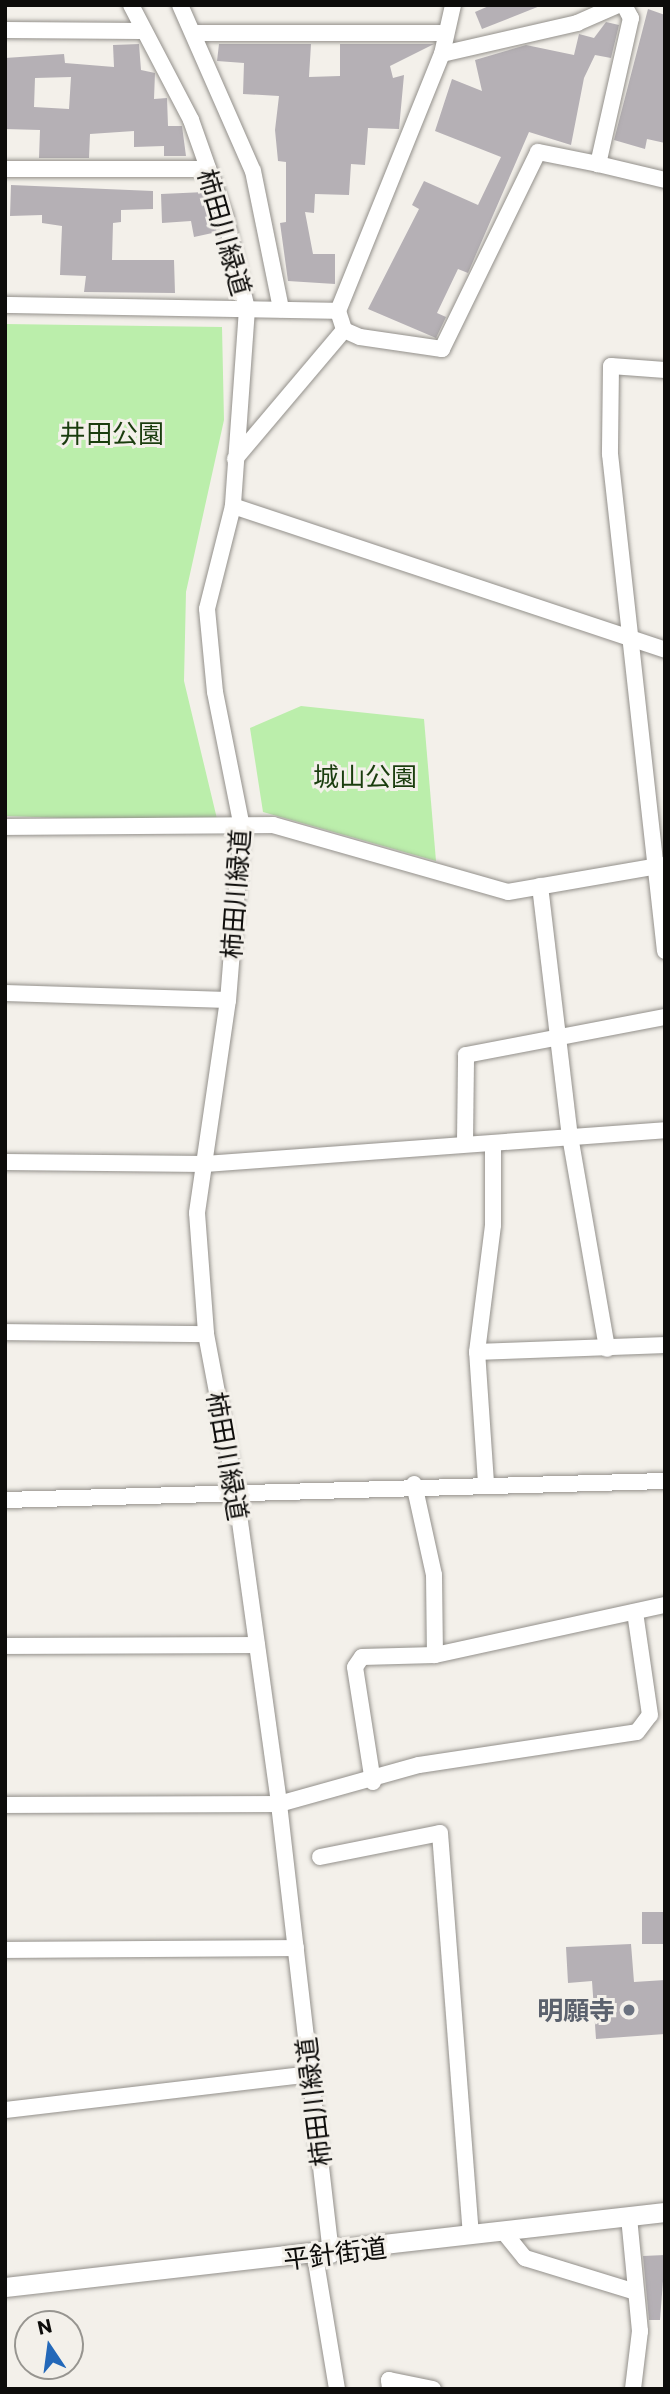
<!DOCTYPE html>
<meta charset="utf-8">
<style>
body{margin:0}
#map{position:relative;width:670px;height:2394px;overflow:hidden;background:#f3f0ea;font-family:Commissioner,"Noto Sans JP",sans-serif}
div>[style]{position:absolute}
.green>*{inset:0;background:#bbeeab}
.building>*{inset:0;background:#b5b0b5;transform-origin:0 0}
.roads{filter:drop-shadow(0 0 2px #93908b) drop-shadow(0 0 2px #93908b)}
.minor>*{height:16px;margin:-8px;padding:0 8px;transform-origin:8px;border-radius:8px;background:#fff}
.tertiary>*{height:19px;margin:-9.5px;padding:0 9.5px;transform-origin:9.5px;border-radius:9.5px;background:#fff}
.dots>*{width:19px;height:19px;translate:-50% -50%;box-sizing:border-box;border:4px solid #f3f0ea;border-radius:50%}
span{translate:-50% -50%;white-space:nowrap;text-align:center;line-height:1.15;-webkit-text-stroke:6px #f3f0ea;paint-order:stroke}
.street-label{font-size:26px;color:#0d0c0a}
.park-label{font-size:26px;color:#1a3d0e}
.worship-label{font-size:26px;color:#5b616d;font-weight:700}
.right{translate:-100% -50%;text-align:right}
.frame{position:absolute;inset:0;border:7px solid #0d0c0a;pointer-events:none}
.north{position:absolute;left:14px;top:2310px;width:70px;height:70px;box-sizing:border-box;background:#f3f0ea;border:2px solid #979590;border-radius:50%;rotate:347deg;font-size:19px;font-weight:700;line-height:28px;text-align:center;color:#0d0c0a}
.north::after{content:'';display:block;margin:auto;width:24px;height:32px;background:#2368b9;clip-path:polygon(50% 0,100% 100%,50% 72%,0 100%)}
</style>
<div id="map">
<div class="green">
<i style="clip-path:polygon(5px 324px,222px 327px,224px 420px,186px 592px,184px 681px,218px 823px,5px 816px)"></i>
<i style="clip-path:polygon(301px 706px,424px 719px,436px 861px,263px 812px,250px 728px)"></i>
</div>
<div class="building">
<i style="clip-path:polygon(491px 5px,540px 5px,540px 6px,482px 29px,475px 12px)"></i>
<i style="clip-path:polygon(648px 9px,665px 15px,665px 143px,647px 139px,645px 149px,614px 140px)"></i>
<i style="clip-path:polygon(606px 22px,619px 25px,611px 58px,595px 55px,584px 78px,571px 145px,529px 132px,468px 273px,458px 269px,437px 313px,446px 317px,436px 338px,368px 309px,419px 209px,412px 205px,424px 181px,478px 205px,501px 157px,435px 131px,452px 79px,482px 91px,475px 60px,526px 45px,574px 55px,579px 34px,594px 38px)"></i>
<i style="clip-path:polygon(evenodd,139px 44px,141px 70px,155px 73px,154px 99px,167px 98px,168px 126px,182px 126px,186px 156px,164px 156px,164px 146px,134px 147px,134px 131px,90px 134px,89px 158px,39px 158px,40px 130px,5px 129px,5px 58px,64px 54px,65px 63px,114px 67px,113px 45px,139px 44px,71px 77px,69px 109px,34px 107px,35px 78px,71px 77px)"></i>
<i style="clip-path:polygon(219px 44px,311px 44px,309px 77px,340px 76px,340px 44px,434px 44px,390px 66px,393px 78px,404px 75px,399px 129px,368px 128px,365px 165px,351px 164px,349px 195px,315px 194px,314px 213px,305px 212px,313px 254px,335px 254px,335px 284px,288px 281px,280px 223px,286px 222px,286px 162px,278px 161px,275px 130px,279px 96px,243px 94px,244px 63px,217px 61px)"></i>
<i style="clip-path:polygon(11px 185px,153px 191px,153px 209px,121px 210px,121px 222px,113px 223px,112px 260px,174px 260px,175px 293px,84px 292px,86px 276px,60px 275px,62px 226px,42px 223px,42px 215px,10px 216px)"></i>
<i style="clip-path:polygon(205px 192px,217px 232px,194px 237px,191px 221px,162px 223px,161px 194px)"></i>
<i style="left:665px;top:1912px;width:32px;height:23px;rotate:90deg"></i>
<i style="clip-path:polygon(631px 1944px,634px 1982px,665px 1980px,665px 2034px,596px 2039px,592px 1981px,568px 1983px,566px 1947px)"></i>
<i style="clip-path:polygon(665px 2255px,660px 2320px,649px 2320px,643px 2256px)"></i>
</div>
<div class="roads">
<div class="minor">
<i style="left:131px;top:5px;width:130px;rotate:62.4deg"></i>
<i style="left:191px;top:120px;width:102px;rotate:70.5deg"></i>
<i style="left:225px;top:216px;width:96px;rotate:76.7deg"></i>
<i style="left:247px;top:309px;width:197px;rotate:94.1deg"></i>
<i style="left:233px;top:506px;width:106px;rotate:104.2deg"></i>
<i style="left:207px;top:609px;width:83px;rotate:84.5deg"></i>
<i style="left:215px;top:692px;width:138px;rotate:78.7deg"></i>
<i style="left:242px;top:827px;width:174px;rotate:94.6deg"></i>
<i style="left:228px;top:1000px;width:215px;rotate:98.3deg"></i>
<i style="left:197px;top:1213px;width:121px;rotate:85.7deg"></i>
<i style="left:206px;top:1334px;width:162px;rotate:79.3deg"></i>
<i style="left:236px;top:1493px;width:314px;rotate:82.1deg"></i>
<i style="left:279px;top:1804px;width:454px;rotate:83.4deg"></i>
<i style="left:180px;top:5px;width:181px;rotate:66.3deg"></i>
<i style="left:253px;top:171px;width:141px;rotate:78.5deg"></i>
<i style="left:624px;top:5px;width:15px;rotate:62deg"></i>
<i style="left:631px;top:18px;width:150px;rotate:102.7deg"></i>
<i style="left:598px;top:164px;width:69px;rotate:13.4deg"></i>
<i style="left:5px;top:30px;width:137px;rotate:0.4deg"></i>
<i style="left:194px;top:33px;width:249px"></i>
<i style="left:442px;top:54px;width:139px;rotate:-12.9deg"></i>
<i style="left:577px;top:23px;width:45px;rotate:-23.7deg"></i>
<i style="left:5px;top:169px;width:203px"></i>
<i style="left:5px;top:305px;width:333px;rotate:1deg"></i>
<i style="left:338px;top:311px;width:277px;rotate:-68deg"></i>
<i style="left:442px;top:54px;width:50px;rotate:-77.3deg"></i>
<i style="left:338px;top:311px;width:20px;rotate:72deg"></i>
<i style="left:344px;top:330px;width:17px;rotate:24deg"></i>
<i style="left:360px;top:337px;width:83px;rotate:8.3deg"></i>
<i style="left:442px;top:349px;width:219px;rotate:-64deg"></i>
<i style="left:538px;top:152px;width:61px;rotate:11.3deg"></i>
<i style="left:665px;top:370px;width:54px;rotate:-175.8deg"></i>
<i style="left:611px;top:366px;width:88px;rotate:90.7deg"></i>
<i style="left:610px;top:454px;width:500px;rotate:83.69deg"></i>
<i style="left:235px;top:459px;width:169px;rotate:-49.8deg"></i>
<i style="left:233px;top:506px;width:455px;rotate:18.4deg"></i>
<i style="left:5px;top:827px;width:268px;rotate:-0.4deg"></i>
<i style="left:273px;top:825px;width:244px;rotate:15.9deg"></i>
<i style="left:508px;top:892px;width:159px;rotate:-9.8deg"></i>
<i style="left:540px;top:886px;width:252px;rotate:83.2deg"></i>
<i style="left:570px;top:1136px;width:216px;rotate:80.1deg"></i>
<i style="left:5px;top:993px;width:223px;rotate:1.8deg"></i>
<i style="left:465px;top:1142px;width:87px;rotate:-89.3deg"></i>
<i style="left:466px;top:1055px;width:203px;rotate:-10.8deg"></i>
<i style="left:5px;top:1162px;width:200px;rotate:0.6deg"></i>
<i style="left:205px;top:1164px;width:461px;rotate:-4.2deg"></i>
<i style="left:5px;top:1332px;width:201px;rotate:0.6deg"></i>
<i style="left:477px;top:1352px;width:188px;rotate:-2.1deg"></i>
<i style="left:486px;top:1483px;width:131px;rotate:-93.9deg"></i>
<i style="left:477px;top:1352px;width:128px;rotate:-82.8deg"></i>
<i style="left:493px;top:1225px;width:81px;rotate:-90deg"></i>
<i style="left:414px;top:1484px;width:93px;rotate:77.6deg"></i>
<i style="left:434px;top:1575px;width:80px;rotate:89.3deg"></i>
<i style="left:5px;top:1500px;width:660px;rotate:-1.65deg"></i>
<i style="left:5px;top:1646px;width:252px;rotate:-0.2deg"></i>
<i style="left:373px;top:1782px;width:116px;rotate:-98.9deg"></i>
<i style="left:355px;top:1667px;width:12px;rotate:-55deg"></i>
<i style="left:362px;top:1657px;width:73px;rotate:-1.6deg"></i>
<i style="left:435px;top:1655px;width:235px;rotate:-12.3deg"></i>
<i style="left:5px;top:1805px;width:274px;rotate:-0.2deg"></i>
<i style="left:279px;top:1804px;width:145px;rotate:-15.6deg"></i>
<i style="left:419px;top:1765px;width:220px;rotate:-8.6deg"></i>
<i style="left:637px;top:1732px;width:21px;rotate:-53deg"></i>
<i style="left:650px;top:1715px;width:104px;rotate:-98.3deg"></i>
<i style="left:320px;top:1857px;width:122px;rotate:-11.3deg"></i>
<i style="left:440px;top:1833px;width:402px;rotate:85.6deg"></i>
<i style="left:5px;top:1950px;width:291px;rotate:-0.4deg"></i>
<i style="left:5px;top:2110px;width:307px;rotate:-6.7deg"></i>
<i style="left:629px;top:2217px;width:115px;rotate:84.5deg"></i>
<i style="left:640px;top:2331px;width:58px;rotate:96.9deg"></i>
<i style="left:503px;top:2231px;width:35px;rotate:51deg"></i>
<i style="left:525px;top:2258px;width:112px;rotate:17.1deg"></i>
<i style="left:315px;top:2256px;width:135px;rotate:80.6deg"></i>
<i style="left:390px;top:2389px;width:9px;rotate:-96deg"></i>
<i style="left:389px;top:2380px;width:45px;rotate:11.6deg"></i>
</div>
<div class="tertiary">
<i style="left:5px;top:2287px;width:664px;rotate:-6.48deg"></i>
</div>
</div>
<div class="dots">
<i style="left:629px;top:2010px;background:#6b7280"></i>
</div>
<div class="street-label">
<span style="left:225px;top:232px;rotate:74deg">柿田川緑道</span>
<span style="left:235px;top:894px;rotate:-86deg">柿田川緑道</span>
<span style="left:228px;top:1456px;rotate:80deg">柿田川緑道</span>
<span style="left:313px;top:2102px;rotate:-97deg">柿田川緑道</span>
<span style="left:335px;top:2253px;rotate:-7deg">平針街道</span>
</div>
<div class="park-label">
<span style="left:112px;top:433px">井田公園</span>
<span style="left:365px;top:776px">城山公園</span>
</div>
<div class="worship-label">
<span class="right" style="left:615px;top:2010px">明願寺</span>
</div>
<div class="frame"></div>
<div class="north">N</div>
</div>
